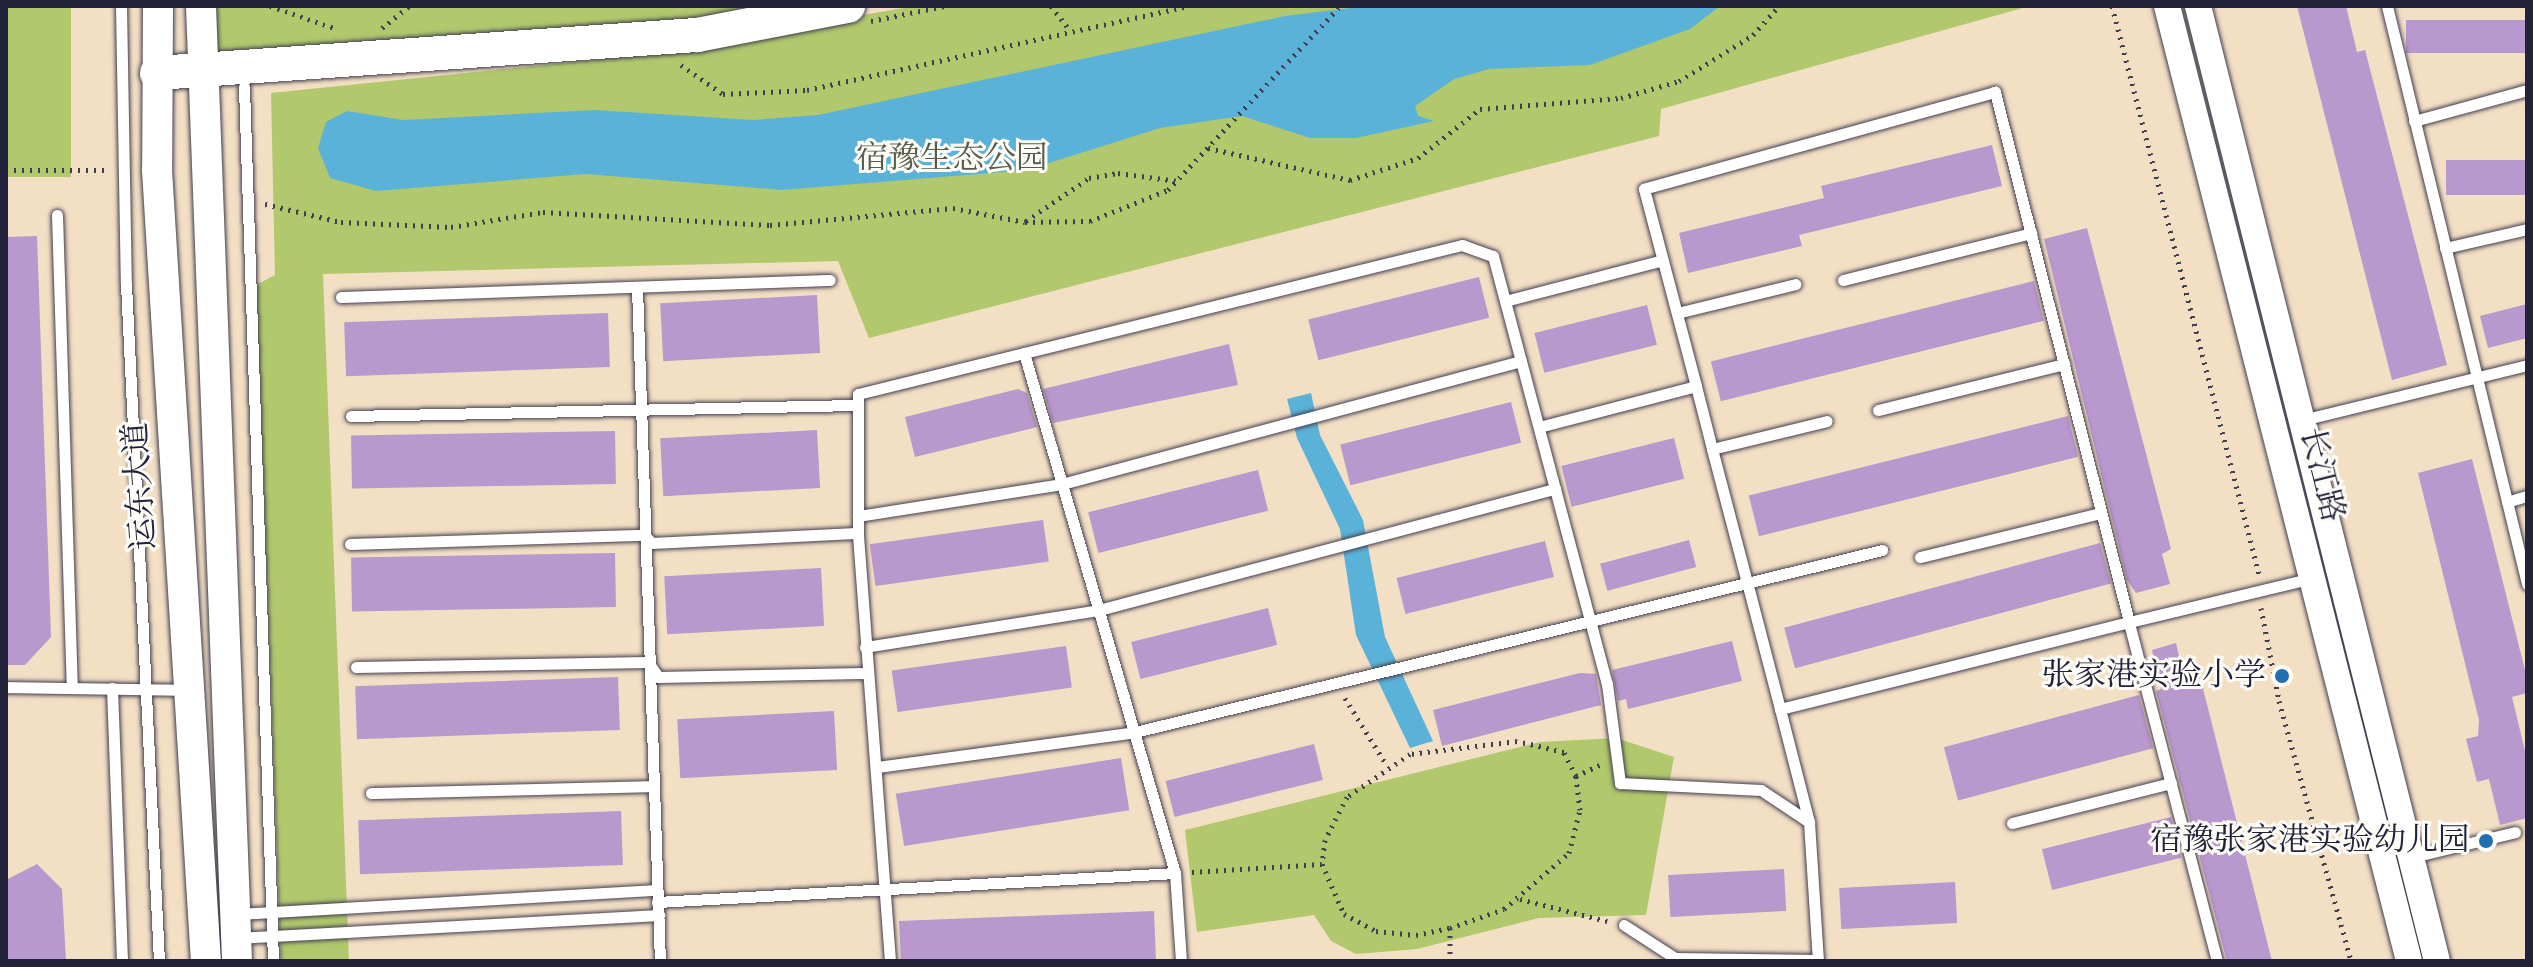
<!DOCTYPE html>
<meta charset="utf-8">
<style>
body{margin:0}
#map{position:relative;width:2533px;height:967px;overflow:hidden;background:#f3dfc4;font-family:"IM FELL DW Pica","Noto Serif SC",serif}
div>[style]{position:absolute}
.green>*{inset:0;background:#b1c86d;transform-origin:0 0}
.water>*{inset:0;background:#5bb2d8}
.building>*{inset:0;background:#b998cd;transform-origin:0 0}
.path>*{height:5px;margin-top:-2.5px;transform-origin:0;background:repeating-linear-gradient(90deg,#413e50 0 2px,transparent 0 8px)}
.roads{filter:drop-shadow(0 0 2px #413e50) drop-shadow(0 0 2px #413e50)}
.service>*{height:11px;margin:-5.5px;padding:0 5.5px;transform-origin:5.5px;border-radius:5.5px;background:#fff}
.tertiary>*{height:26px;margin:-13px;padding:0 13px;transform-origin:13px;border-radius:13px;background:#fff}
.secondary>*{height:30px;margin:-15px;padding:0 15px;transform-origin:15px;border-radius:15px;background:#fff}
.primary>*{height:34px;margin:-17px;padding:0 17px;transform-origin:17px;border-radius:17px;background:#fff}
.dots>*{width:22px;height:22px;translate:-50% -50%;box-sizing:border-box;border:4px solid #fdfcf7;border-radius:50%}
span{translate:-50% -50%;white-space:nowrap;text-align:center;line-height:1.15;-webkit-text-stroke:6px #fdfcf7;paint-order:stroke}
.park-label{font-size:32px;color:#545c4c}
.street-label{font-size:32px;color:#22223b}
.poi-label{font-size:32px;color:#22223b}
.right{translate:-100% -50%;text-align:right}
.frame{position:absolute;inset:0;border:8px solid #22223b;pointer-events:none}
</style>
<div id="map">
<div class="green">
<i style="left:6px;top:6px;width:65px;height:171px"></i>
<i style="clip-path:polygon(198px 6px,784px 6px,622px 29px,208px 54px)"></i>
<i style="clip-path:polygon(916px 6px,2030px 6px,1661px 109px,1659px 136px,869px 338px,838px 261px,323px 274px,349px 961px,281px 961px,256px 285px,275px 275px,271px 93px,594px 60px)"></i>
<i style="clip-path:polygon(1616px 738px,1674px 757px,1646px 915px,1539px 918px,1417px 949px,1356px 954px,1331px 941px,1314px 915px,1197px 932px,1185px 830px,1540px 742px)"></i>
</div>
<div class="water">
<i style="clip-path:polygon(1368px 6px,1720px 6px,1690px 29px,1590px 65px,1489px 69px,1454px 79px,1415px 106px,1418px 116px,1434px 121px,1356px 138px,1310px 138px,1242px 116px,1160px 128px,1027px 170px,782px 190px,586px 174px,376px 191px,330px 178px,318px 148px,326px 122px,347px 111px,403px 120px,595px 110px,753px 120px,818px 115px,1285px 16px)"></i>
<i style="clip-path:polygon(1311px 393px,1320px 435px,1363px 520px,1385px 637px,1433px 741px,1410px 748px,1356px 635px,1340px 529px,1297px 438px,1287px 399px)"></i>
</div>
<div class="building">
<i style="clip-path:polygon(2297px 6px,2346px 6px,2357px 52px,2365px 50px,2447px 365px,2392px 380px)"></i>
<i style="left:2527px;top:20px;width:33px;height:121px;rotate:90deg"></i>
<i style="clip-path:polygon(1992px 145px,2002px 186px,1799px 235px,1802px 246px,1688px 273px,1679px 233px,1824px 198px,1821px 186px)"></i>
<i style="left:2527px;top:160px;width:35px;height:81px;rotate:90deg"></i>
<i style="clip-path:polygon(2087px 228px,2171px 549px,2162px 554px,2170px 584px,2136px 593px,2127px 580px,2044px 239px)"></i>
<i style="clip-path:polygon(37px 236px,51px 637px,25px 665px,6px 665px,6px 237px)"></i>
<i style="left:1479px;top:277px;width:42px;height:176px;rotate:76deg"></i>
<i style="left:2034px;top:281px;width:41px;height:333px;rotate:76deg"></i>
<i style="left:817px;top:295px;width:58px;height:157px;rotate:87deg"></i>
<i style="clip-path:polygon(2527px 304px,2527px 338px,2488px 348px,2480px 316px)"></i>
<i style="left:1647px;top:305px;width:41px;height:116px;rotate:76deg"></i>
<i style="left:608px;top:313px;width:54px;height:264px;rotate:88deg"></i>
<i style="clip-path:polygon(1229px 344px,1238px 385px,1053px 423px,1043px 389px)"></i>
<i style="clip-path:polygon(1018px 389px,1027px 393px,1037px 427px,915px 457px,905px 417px)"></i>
<i style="left:1511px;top:402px;width:42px;height:176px;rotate:76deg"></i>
<i style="left:2068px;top:416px;width:42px;height:329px;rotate:76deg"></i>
<i style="left:817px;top:430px;width:58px;height:157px;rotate:87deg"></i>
<i style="left:615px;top:431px;width:53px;height:264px;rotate:89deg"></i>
<i style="left:1674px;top:438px;width:42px;height:116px;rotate:76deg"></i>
<i style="clip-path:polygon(2472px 459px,2527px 678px,2527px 693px,2512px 697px,2527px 759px,2527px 818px,2500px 825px,2489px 779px,2477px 782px,2466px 739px,2478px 736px,2479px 720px,2418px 473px)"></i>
<i style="left:1258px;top:470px;width:42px;height:175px;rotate:76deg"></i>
<i style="left:1043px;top:520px;width:42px;height:175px;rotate:82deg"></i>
<i style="left:1689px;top:540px;width:28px;height:92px;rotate:75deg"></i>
<i style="left:1545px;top:541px;width:37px;height:153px;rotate:76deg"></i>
<i style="left:2100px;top:543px;width:42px;height:327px;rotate:75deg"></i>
<i style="left:615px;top:553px;width:54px;height:264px;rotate:89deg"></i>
<i style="left:821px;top:568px;width:58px;height:157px;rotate:87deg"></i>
<i style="left:1268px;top:608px;width:38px;height:141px;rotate:76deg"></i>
<i style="clip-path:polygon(1732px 641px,1742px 681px,1628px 709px,1626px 699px,1618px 701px,1612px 670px)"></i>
<i style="clip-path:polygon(2176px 643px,2181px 665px,2196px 661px,2272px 961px,2227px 961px,2156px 691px,2161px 689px,2152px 650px)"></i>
<i style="left:1066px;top:646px;width:42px;height:176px;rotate:82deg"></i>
<i style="clip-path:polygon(1580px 673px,1596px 674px,1601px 705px,1442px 746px,1433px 710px)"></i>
<i style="left:618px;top:677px;width:53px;height:263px;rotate:88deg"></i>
<i style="left:2139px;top:695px;width:55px;height:202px;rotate:75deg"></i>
<i style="left:834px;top:711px;width:59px;height:157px;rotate:87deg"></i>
<i style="left:1314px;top:744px;width:37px;height:153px;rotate:76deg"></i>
<i style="left:1121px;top:758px;width:53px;height:228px;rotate:81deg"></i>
<i style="left:621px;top:811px;width:54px;height:263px;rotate:88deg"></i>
<i style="left:2171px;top:817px;width:42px;height:133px;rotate:76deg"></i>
<i style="clip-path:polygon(37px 864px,62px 889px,66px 961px,6px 961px,6px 880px)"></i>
<i style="left:1784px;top:869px;width:42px;height:116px;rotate:87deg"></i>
<i style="left:1955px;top:882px;width:41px;height:116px;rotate:87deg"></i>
<i style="clip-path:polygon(1154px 911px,1156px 961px,901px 961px,899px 921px)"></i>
</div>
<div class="path">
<i style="left:270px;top:6px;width:71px;rotate:18.9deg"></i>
<i style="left:1051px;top:6px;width:29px;rotate:52deg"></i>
<i style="left:2112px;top:6px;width:587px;rotate:75.49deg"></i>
<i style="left:871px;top:21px;width:76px;rotate:-11.5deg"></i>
<i style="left:382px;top:28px;width:35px;rotate:-39deg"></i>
<i style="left:681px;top:65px;width:51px;rotate:34.6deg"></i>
<i style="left:723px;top:94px;width:84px;rotate:-2.7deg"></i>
<i style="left:807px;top:90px;width:391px;rotate:-12.4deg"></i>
<i style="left:1208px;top:148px;width:146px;rotate:12.7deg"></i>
<i style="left:1350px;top:180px;width:71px;rotate:-17.9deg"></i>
<i style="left:1418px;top:158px;width:79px;rotate:-38.3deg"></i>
<i style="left:1480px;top:109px;width:141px;rotate:-4.5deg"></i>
<i style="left:1621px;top:98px;width:60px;rotate:-16.3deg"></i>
<i style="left:1679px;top:81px;width:87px;rotate:-31.9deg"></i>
<i style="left:1753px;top:35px;width:39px;rotate:-48deg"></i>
<i style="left:6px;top:170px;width:99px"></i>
<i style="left:265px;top:204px;width:78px;rotate:13.3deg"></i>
<i style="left:341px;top:222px;width:110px;rotate:2.6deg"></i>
<i style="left:451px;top:227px;width:93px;rotate:-9.3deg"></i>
<i style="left:543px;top:212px;width:227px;rotate:3.3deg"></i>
<i style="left:770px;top:225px;width:184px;rotate:-5.3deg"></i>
<i style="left:953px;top:208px;width:73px;rotate:11deg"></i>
<i style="left:1025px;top:222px;width:65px;rotate:-0.9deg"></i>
<i style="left:1090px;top:221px;width:84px;rotate:-21.7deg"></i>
<i style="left:1168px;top:190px;width:252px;rotate:-46.9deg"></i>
<i style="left:1026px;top:221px;width:76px;rotate:-34.3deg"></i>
<i style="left:1089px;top:178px;width:29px;rotate:-10deg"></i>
<i style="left:1118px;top:173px;width:60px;rotate:7.7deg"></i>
<i style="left:2261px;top:608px;width:95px;rotate:79deg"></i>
<i style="left:2279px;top:701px;width:270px;rotate:74.5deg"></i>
<i style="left:1345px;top:698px;width:78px;rotate:58.2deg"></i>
<i style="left:1576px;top:776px;width:26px;rotate:-25deg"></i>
<i style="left:1192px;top:872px;width:130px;rotate:-3.5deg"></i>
<i style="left:1322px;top:864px;width:55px;rotate:66.3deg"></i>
<i style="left:1344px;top:914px;width:36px;rotate:28deg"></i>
<i style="left:1376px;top:931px;width:40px;rotate:5.7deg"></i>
<i style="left:1416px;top:935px;width:35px;rotate:-12deg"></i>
<i style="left:1450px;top:928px;width:57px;rotate:-19.4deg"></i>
<i style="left:1504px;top:909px;width:86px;rotate:-40.7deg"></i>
<i style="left:1569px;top:853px;width:44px;rotate:-75.7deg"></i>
<i style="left:1580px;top:810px;width:34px;rotate:-97deg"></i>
<i style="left:1576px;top:776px;width:27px;rotate:-117deg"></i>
<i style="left:1564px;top:752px;width:48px;rotate:-166.8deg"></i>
<i style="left:1517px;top:741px;width:108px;rotate:173.1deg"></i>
<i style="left:1410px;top:754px;width:76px;rotate:145.7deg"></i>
<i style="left:1347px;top:797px;width:48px;rotate:117.1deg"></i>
<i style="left:1325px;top:840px;width:24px;rotate:97deg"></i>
<i style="left:1520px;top:899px;width:90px;rotate:14.2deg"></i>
<i style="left:1450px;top:928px;width:33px;rotate:90deg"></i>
</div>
<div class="roads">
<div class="service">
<i style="left:121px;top:6px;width:278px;rotate:89deg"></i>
<i style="left:126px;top:284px;width:678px;rotate:87.21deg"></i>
<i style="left:2387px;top:6px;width:595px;rotate:76.38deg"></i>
<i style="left:244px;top:87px;width:874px;rotate:88.1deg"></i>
<i style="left:2414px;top:121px;width:117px;rotate:-15.3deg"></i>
<i style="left:57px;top:215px;width:473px;rotate:88.2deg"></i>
<i style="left:2445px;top:248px;width:84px;rotate:-13deg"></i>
<i style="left:1843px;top:280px;width:194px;rotate:-14deg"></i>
<i style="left:637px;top:287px;width:674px;rotate:88.05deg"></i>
<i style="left:341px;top:297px;width:489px;rotate:-2deg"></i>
<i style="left:1505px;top:301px;width:163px;rotate:-14.5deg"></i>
<i style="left:1677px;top:313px;width:122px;rotate:-13.7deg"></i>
<i style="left:1024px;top:353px;width:541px;rotate:73.81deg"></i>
<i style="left:1175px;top:873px;width:88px;rotate:86.1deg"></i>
<i style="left:1878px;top:410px;width:192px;rotate:-13.9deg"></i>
<i style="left:351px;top:416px;width:504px;rotate:-1.25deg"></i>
<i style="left:2302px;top:420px;width:232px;rotate:-13.7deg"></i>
<i style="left:1539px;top:427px;width:162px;rotate:-14.6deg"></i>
<i style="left:1712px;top:449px;width:118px;rotate:-13.7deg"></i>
<i style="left:2507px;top:502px;width:21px;rotate:-17deg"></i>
<i style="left:858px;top:516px;width:206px;rotate:-8.9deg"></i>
<i style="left:1062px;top:484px;width:475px;rotate:-15deg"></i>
<i style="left:350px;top:544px;width:294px;rotate:-1.8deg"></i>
<i style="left:644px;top:535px;width:11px;rotate:45deg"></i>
<i style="left:652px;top:543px;width:206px;rotate:-2.8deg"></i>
<i style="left:1920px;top:557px;width:186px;rotate:-13.7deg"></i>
<i style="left:865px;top:647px;width:237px;rotate:-9deg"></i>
<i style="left:1099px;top:610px;width:472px;rotate:-14.9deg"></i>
<i style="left:356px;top:667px;width:292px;rotate:-1deg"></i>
<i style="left:648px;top:662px;width:18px;rotate:56deg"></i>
<i style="left:658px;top:677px;width:208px;rotate:-1.1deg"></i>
<i style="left:6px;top:687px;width:183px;rotate:0.9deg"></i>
<i style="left:112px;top:688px;width:273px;rotate:87.9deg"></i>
<i style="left:1780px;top:709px;width:360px;rotate:-14deg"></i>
<i style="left:2129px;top:622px;width:547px;rotate:-104.19deg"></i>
<i style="left:1995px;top:92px;width:364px;rotate:164.6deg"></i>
<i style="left:1644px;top:189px;width:204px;rotate:75.2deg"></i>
<i style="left:1696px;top:386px;width:65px;rotate:75.7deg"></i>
<i style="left:1712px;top:449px;width:138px;rotate:75.3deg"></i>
<i style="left:1747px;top:582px;width:131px;rotate:75.4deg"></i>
<i style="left:1780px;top:709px;width:117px;rotate:75.6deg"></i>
<i style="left:1809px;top:822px;width:139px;rotate:86.3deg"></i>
<i style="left:877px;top:767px;width:260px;rotate:-7.7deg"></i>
<i style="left:1135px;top:732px;width:769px;rotate:-13.69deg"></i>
<i style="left:371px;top:793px;width:280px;rotate:-1.4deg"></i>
<i style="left:2012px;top:823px;width:164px;rotate:-14.1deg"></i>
<i style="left:2412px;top:857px;width:106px;rotate:-13.6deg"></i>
<i style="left:657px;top:902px;width:519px;rotate:-3.2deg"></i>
<i style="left:238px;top:914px;width:419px;rotate:-3.3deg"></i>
<i style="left:1624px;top:925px;width:61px;rotate:32.9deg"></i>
<i style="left:1675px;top:958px;width:143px;rotate:0.8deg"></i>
<i style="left:236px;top:938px;width:424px;rotate:-3.1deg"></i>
<i style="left:890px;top:961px;width:429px;rotate:-94.3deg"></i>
<i style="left:858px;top:533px;width:139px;rotate:-90deg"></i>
<i style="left:858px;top:394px;width:622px;rotate:-13.86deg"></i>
<i style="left:1462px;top:245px;width:33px;rotate:20deg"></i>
<i style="left:1493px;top:256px;width:443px;rotate:75.1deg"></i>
<i style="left:1607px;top:684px;width:100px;rotate:82.5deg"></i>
<i style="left:1620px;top:783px;width:141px;rotate:2.8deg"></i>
<i style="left:1761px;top:790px;width:58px;rotate:33.7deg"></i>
<i style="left:2217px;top:961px;width:350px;rotate:-104.6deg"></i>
<i style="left:2129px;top:622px;width:188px;rotate:-13.5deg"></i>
</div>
<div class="tertiary">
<i style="left:2167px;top:6px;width:985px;rotate:75.78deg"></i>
<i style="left:2198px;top:6px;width:984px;rotate:75.95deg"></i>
</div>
<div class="secondary">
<i style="left:158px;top:6px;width:164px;rotate:90.3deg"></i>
<i style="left:157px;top:170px;width:793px;rotate:86.46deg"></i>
<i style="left:201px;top:6px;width:956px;rotate:87.84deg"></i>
</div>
<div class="primary">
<i style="left:157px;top:73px;width:541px;rotate:-4.03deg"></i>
<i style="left:697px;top:35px;width:154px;rotate:-10.9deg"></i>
</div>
</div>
<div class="dots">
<i style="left:2282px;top:676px;background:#1f6fb2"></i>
<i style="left:2486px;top:841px;background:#1f6fb2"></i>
</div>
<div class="park-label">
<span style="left:952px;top:159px">宿豫生态公园</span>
</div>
<div class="street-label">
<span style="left:2321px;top:475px;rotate:76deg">长江路</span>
<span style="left:141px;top:486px;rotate:-94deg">运东大道</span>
</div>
<div class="poi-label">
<span class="right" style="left:2266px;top:676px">张家港实验小学</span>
<span class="right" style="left:2470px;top:841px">宿豫张家港实验幼儿园</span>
</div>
<div class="frame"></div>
</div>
